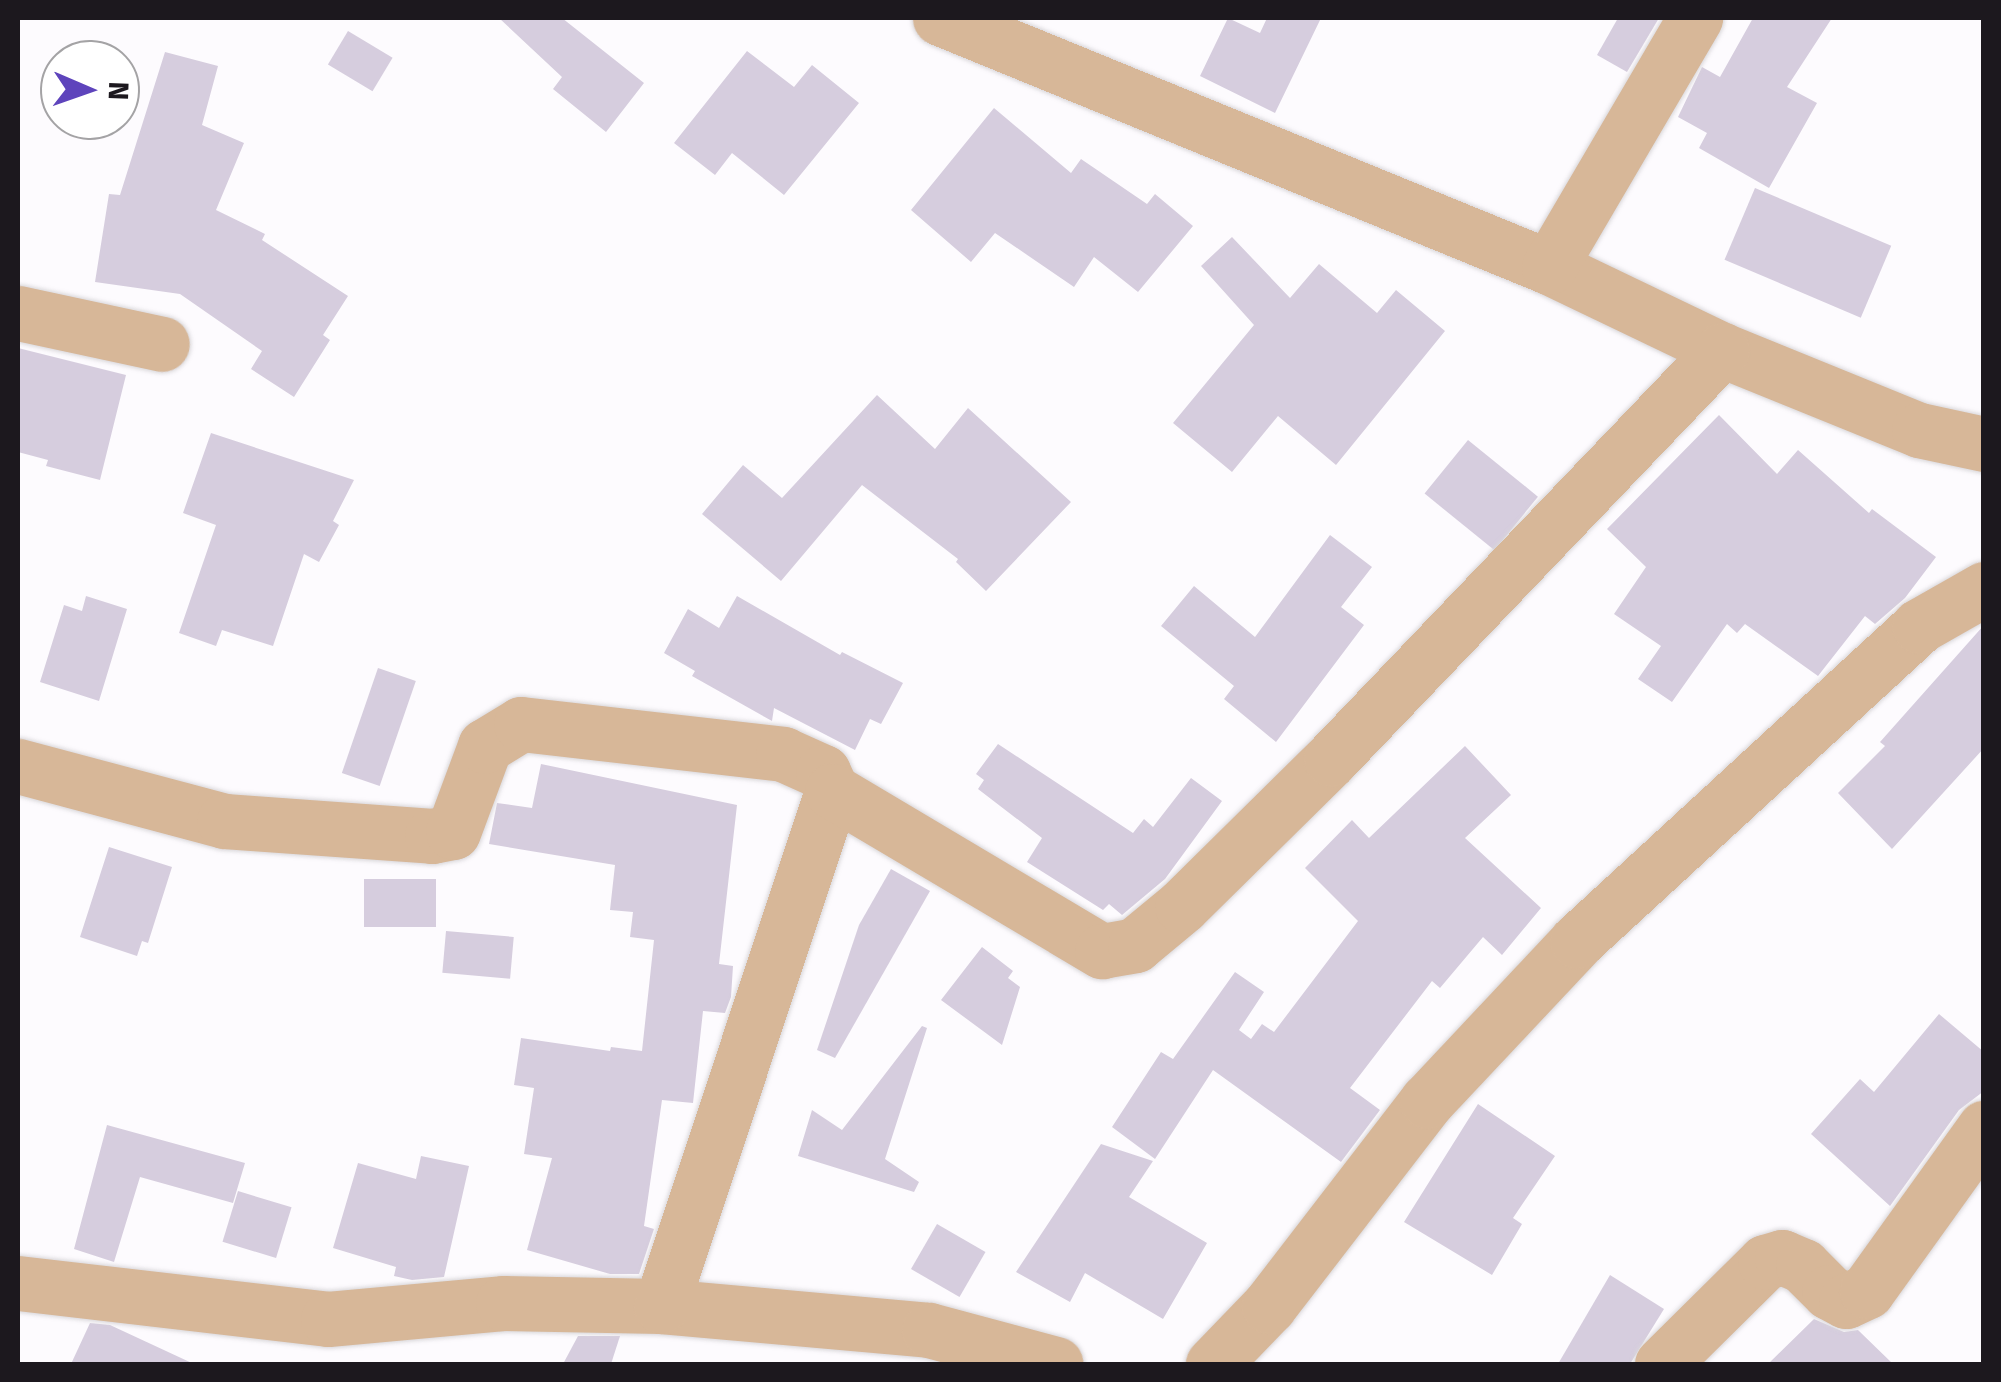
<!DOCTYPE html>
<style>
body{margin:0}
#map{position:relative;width:2001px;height:1382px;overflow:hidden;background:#fdfbfe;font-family:"Fira Sans",sans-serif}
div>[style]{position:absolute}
.building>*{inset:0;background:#d6cdde;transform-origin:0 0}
.roads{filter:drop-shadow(0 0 2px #d9d7da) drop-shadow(0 0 2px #d9d7da)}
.minor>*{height:55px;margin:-27.5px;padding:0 27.5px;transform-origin:27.5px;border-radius:27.5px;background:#d7b798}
span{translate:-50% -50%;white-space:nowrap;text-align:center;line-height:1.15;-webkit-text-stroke:8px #fff;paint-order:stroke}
.frame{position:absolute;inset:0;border:20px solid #1c181e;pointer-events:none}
.north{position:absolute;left:40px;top:40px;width:100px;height:100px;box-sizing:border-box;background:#fff;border:2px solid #a4a3a5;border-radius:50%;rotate:92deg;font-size:28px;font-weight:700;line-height:40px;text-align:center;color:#1c181e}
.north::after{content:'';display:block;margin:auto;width:35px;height:45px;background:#5e44bc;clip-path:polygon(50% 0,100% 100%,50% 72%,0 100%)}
</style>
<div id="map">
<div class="building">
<i style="clip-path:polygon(499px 18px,562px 18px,644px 83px,606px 132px,553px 89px,562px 77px)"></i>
<i style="clip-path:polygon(1228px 18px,1260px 33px,1267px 18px,1321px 18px,1275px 113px,1200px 76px)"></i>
<i style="clip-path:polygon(1618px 18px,1659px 18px,1627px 72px,1597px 55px)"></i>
<i style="clip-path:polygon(1753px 18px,1832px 18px,1787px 87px,1817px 103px,1769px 188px,1699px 148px,1707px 133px,1678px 117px,1702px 67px,1720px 77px)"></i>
<i style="left:348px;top:31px;width:52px;height:39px;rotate:31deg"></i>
<i style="clip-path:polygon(747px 51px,794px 87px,812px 65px,859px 103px,784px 195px,732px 153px,715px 175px,674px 143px)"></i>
<i style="clip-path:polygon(165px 52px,218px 66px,202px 125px,244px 143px,216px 210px,265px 234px,262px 240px,348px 296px,323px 335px,330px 340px,294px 397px,251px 369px,262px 351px,180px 294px,95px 282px,109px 194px,120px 195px)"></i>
<i style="clip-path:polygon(994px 108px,1071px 173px,1081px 159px,1147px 204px,1155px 194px,1193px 226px,1138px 292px,1094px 257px,1074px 287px,995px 233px,971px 262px,911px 210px)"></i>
<i style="left:1755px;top:188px;width:148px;height:78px;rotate:23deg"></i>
<i style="clip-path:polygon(1232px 237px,1290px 298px,1319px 264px,1377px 313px,1396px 290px,1445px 331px,1336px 465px,1278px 416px,1232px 472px,1173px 423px,1254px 325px,1201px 266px)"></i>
<i style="clip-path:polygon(18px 348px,126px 375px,100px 480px,46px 466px,48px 460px,18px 452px)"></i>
<i style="clip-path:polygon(877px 395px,935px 449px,968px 408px,1071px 502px,986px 591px,956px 562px,958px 559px,862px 485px,781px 581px,702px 514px,743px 465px,782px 498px)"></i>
<i style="clip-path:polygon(1719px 415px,1777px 474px,1798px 450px,1869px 513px,1872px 509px,1936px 557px,1905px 598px,1875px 624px,1865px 616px,1818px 676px,1745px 624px,1737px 633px,1727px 624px,1672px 702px,1638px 679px,1661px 646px,1614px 614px,1646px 567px,1607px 529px)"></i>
<i style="clip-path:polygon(211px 433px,354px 480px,333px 521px,339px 525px,319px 562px,304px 554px,273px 646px,222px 630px,216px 646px,179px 633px,216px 525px,183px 513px)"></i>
<i style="left:1468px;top:440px;width:90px;height:69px;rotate:39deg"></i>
<i style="clip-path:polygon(1330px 535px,1372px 567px,1341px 607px,1364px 625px,1276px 742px,1224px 699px,1234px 686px,1161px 626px,1194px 586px,1255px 637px)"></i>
<i style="clip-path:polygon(86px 596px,127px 609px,99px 701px,40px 682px,64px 605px,82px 611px)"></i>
<i style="clip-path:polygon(737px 596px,840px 655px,842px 652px,903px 683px,881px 724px,870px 719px,855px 750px,774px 708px,772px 721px,692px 676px,695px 671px,664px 653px,688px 609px,719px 628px)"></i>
<i style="clip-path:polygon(1984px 625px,1984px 748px,1892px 849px,1838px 793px,1885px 746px,1880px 742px)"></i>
<i style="left:378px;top:668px;width:40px;height:111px;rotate:19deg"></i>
<i style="clip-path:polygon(998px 744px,1133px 833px,1144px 819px,1153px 827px,1191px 778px,1222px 801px,1165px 879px,1122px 915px,1109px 904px,1103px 910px,1027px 862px,1042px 838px,978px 789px,984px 780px,976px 774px)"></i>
<i style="clip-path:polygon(1465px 746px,1511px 795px,1465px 838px,1541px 908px,1502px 955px,1483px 937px,1440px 988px,1432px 981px,1350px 1088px,1380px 1110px,1341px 1162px,1213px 1070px,1155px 1159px,1112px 1127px,1161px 1052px,1173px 1059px,1235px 972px,1264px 992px,1239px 1030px,1251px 1039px,1262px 1024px,1274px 1032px,1358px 921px,1305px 868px,1352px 820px,1369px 838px)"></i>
<i style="clip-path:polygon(541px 764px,737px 805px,719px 964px,733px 966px,731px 997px,725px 1013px,703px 1011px,693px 1103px,662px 1100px,644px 1226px,654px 1229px,639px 1274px,610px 1274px,527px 1250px,552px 1158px,524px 1154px,534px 1088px,514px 1085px,521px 1038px,610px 1051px,611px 1047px,642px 1051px,654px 940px,630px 937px,633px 912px,610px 910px,615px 865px,489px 844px,497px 803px,532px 808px)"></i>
<i style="clip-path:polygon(109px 847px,172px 867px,148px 943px,142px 941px,137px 956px,80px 937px)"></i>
<i style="clip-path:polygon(891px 869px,930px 891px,835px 1058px,817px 1050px,859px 925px)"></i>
<i style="left:364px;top:879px;width:72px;height:48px"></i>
<i style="left:446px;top:931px;width:68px;height:42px;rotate:5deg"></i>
<i style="clip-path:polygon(982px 947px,1013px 971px,1008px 978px,1020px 987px,1002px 1045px,941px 1000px)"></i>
<i style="clip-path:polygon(1939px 1014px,1984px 1052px,1984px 1091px,1959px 1110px,1890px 1206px,1811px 1134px,1860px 1079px,1874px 1092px)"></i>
<i style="clip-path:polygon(922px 1026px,927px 1028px,885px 1159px,919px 1182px,914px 1192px,798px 1156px,812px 1110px,842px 1130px)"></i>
<i style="clip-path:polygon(1478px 1104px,1555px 1156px,1513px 1218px,1522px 1224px,1492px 1275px,1404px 1222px)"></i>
<i style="clip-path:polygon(107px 1125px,245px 1163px,233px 1203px,140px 1177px,114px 1262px,74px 1249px)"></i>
<i style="clip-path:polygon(1101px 1144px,1153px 1161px,1129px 1197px,1207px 1243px,1163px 1319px,1085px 1273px,1070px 1302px,1016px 1272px)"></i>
<i style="clip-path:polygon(421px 1156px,469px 1166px,444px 1277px,412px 1280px,394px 1276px,396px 1267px,333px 1248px,358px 1163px,416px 1179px)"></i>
<i style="left:238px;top:1191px;width:56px;height:53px;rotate:17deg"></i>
<i style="left:937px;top:1224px;width:56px;height:52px;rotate:30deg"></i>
<i style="clip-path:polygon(1610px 1275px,1664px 1309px,1630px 1364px,1558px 1364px)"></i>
<i style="clip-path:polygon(1814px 1319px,1844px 1332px,1858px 1330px,1893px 1364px,1768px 1364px)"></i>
<i style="clip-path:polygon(90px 1323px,110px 1325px,194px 1364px,71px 1364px)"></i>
<i style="clip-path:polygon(578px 1336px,620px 1336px,611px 1364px,563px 1364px)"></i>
</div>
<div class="roads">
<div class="minor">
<i style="left:940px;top:18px;width:658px;rotate:22.24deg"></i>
<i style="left:1549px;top:267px;width:192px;rotate:25.6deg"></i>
<i style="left:1722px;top:350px;width:213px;rotate:22.1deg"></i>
<i style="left:1919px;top:430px;width:66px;rotate:12.2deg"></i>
<i style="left:1549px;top:267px;width:289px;rotate:-59.6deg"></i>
<i style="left:18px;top:313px;width:147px;rotate:12.1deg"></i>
<i style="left:18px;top:766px;width:213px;rotate:14.9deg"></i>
<i style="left:224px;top:821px;width:209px;rotate:4.1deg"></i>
<i style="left:432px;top:836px;width:21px;rotate:-11deg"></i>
<i style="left:453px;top:832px;width:92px;rotate:-69.6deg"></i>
<i style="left:485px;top:746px;width:42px;rotate:-31.4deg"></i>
<i style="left:521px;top:724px;width:264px;rotate:6.5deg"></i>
<i style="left:783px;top:754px;width:44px;rotate:24.2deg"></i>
<i style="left:823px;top:772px;width:21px;rotate:65deg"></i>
<i style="left:18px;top:1283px;width:312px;rotate:6.6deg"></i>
<i style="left:328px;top:1319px;width:176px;rotate:-5.2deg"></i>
<i style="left:503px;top:1303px;width:158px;rotate:1.1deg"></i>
<i style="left:661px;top:1306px;width:269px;rotate:5.1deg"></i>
<i style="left:929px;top:1330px;width:131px;rotate:15deg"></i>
<i style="left:661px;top:1306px;width:543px;rotate:-71.63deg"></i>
<i style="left:832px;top:791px;width:314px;rotate:30.7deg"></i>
<i style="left:1102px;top:951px;width:34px;rotate:-10deg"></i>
<i style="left:1135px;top:945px;width:61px;rotate:-39.7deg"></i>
<i style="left:1182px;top:906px;width:209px;rotate:-44.6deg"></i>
<i style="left:1331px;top:759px;width:566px;rotate:-46.29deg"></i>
<i style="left:1213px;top:1364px;width:81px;rotate:-46deg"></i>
<i style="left:1269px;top:1306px;width:259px;rotate:-52.4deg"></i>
<i style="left:1427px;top:1101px;width:219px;rotate:-46.8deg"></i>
<i style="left:1577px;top:941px;width:465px;rotate:-42.6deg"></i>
<i style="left:1919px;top:626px;width:75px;rotate:-29.6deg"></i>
<i style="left:1662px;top:1364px;width:145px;rotate:-44.7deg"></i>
<i style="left:1765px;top:1262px;width:18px;rotate:-16deg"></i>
<i style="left:1782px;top:1257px;width:23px;rotate:23deg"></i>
<i style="left:1803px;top:1266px;width:37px;rotate:45deg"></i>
<i style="left:1829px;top:1292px;width:19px;rotate:28deg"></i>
<i style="left:1846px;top:1301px;width:23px;rotate:-25deg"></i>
<i style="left:1867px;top:1291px;width:201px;rotate:-54.3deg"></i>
</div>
</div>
<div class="frame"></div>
<div class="north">N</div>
</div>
